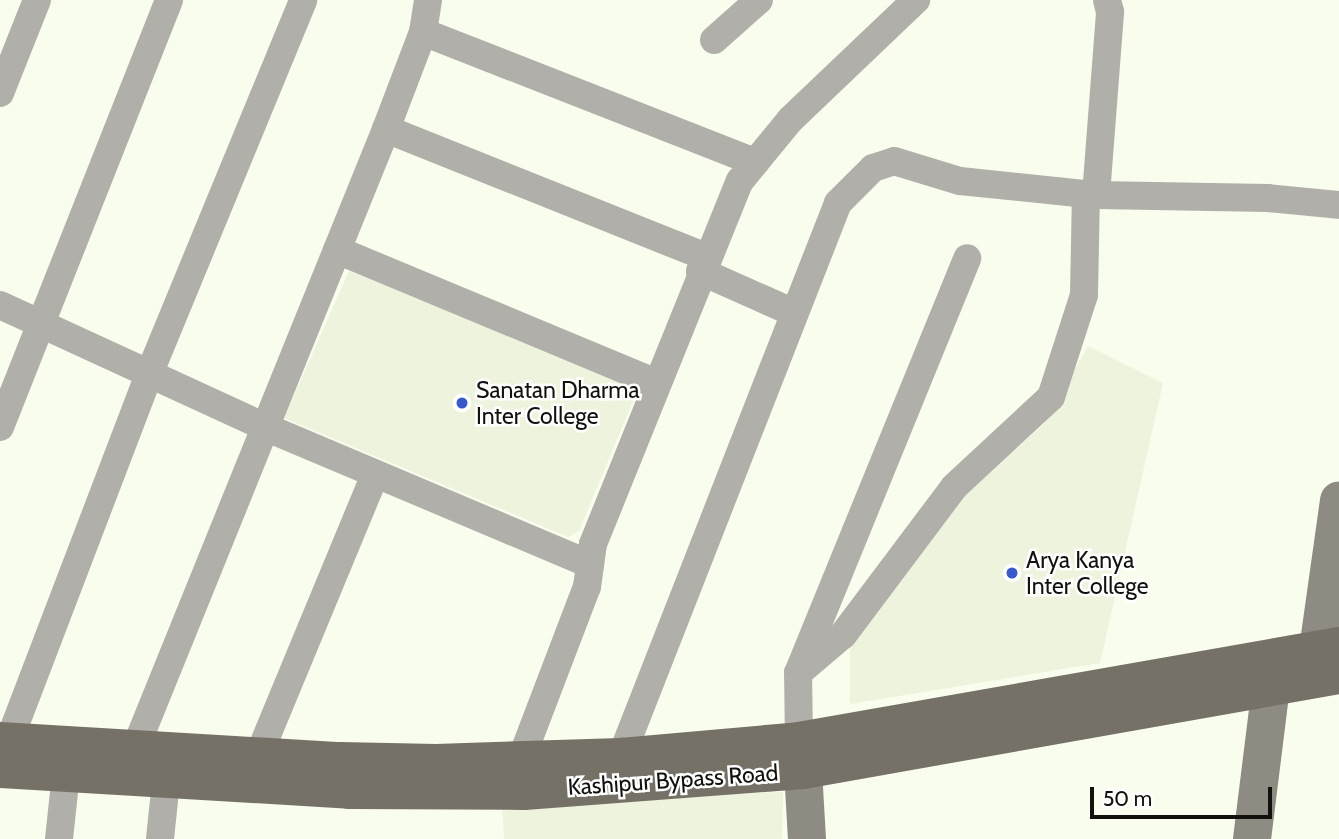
<!DOCTYPE html>
<style>
body{margin:0}
#map{position:relative;width:1339px;height:839px;overflow:hidden;background:#f9fdee;font-family:Cabin,sans-serif}
div>[style]{position:absolute}
.built>*{inset:0;background:#edf3dd}
.street>*{height:28px;margin:-14px;padding:0 14px;transform-origin:14px;border-radius:14px;background:#b1afa9}
.secondary>*{height:38px;margin:-19px;padding:0 19px;transform-origin:19px;border-radius:19px;background:#8e8b82}
.primary>*{height:38px;margin:-19px;padding:0 19px;transform-origin:19px;border-radius:19px;background:#757167}
.dots>*{width:19px;height:19px;translate:-50% -50%;box-sizing:border-box;border:4px solid #fff;border-radius:50%}
span{translate:-50% -50%;white-space:nowrap;text-align:center;line-height:1.15;-webkit-text-stroke:5px #fff;paint-order:stroke}
.poi-label{font-size:23px;color:#11120d}
.left{translate:0 -50%;text-align:left}
.street-label{font-size:23px;color:#11120d}
.scale{position:absolute;left:1090px;top:787px;width:182px;height:32px;box-sizing:border-box;border:4px solid #11120d;border-top:0;padding-left:9px;font-size:21px;line-height:24px;white-space:nowrap;color:#11120d;-webkit-text-stroke:5px #fff;paint-order:stroke}
</style>
<div id="map">
<div class="built">
<i style="clip-path:polygon(349px 271px,639px 387px,579px 531px,568px 537px,284px 418px)"></i>
<i style="clip-path:polygon(1088px 346px,1163px 383px,1100px 663px,850px 704px,850px 644px,958px 502px,1045px 423px)"></i>
<i style="clip-path:polygon(783px 792px,782px 839px,504px 839px,502px 803px)"></i>
</div>
<div class="street">
<i style="left:423px;top:32px;width:357px;rotate:21.4deg"></i>
<i style="left:714px;top:40px;width:60px;rotate:-41.6deg"></i>
<i style="left:0;top:93px;width:100px;rotate:-68.3deg"></i>
<i style="left:386px;top:129px;width:345px;rotate:21.8deg"></i>
<i style="left:1096px;top:195px;width:184px;rotate:-85.6deg"></i>
<i style="left:1110px;top:12px;width:12px;rotate:-104deg"></i>
<i style="left:337px;top:250px;width:346px;rotate:22.6deg"></i>
<i style="left:700px;top:271px;width:101px;rotate:24deg"></i>
<i style="left:0;top:305px;width:292px;rotate:24.7deg"></i>
<i style="left:265px;top:427px;width:353px;rotate:22.9deg"></i>
<i style="left:0;top:427px;width:459px;rotate:-68.4deg"></i>
<i style="left:798px;top:673px;width:59px;rotate:-40.2deg"></i>
<i style="left:843px;top:635px;width:185px;rotate:-53.1deg"></i>
<i style="left:954px;top:487px;width:132px;rotate:-42.9deg"></i>
<i style="left:1051px;top:397px;width:107px;rotate:-72.1deg"></i>
<i style="left:1084px;top:295px;width:101px;rotate:-88.9deg"></i>
<i style="left:9px;top:741px;width:395px;rotate:-69.1deg"></i>
<i style="left:150px;top:372px;width:402px;rotate:-67.6deg"></i>
<i style="left:799px;top:741px;width:68px;rotate:-90.8deg"></i>
<i style="left:798px;top:673px;width:448px;rotate:-67.8deg"></i>
<i style="left:135px;top:749px;width:669px;rotate:-67.96deg"></i>
<i style="left:386px;top:129px;width:104px;rotate:-69.1deg"></i>
<i style="left:423px;top:32px;width:32px;rotate:-81deg"></i>
<i style="left:258px;top:757px;width:306px;rotate:-67.5deg"></i>
<i style="left:621px;top:757px;width:595px;rotate:-68.61deg"></i>
<i style="left:838px;top:203px;width:49px;rotate:-45deg"></i>
<i style="left:873px;top:168px;width:22px;rotate:-18deg"></i>
<i style="left:894px;top:161px;width:69px;rotate:16.9deg"></i>
<i style="left:960px;top:181px;width:137px;rotate:5.9deg"></i>
<i style="left:1096px;top:195px;width:172px;rotate:1deg"></i>
<i style="left:1268px;top:198px;width:71px;rotate:5.6deg"></i>
<i style="left:520px;top:762px;width:187px;rotate:-69.1deg"></i>
<i style="left:587px;top:587px;width:43px;rotate:-82.1deg"></i>
<i style="left:593px;top:544px;width:392px;rotate:-68deg"></i>
<i style="left:740px;top:181px;width:80px;rotate:-50.6deg"></i>
<i style="left:791px;top:119px;width:173px;rotate:-43.6deg"></i>
<i style="left:59px;top:839px;width:65px;rotate:-83.9deg"></i>
<i style="left:160px;top:839px;width:58px;rotate:-84.1deg"></i>
</div>
<div class="secondary">
<i style="left:1318px;top:650px;width:151px;rotate:-82deg"></i>
<i style="left:803px;top:770px;width:69px;rotate:86.7deg"></i>
<i style="left:1252px;top:839px;width:153px;rotate:-82.9deg"></i>
</div>
<div class="primary">
<i style="left:0;top:741px;width:341px;rotate:3.4deg"></i>
<i style="left:340px;top:761px;width:96px;rotate:1.2deg"></i>
<i style="left:436px;top:763px;width:185px;rotate:-1.9deg"></i>
<i style="left:621px;top:757px;width:179px;rotate:-5.1deg"></i>
<i style="left:799px;top:741px;width:548px;rotate:-9.98deg"></i>
<i style="left:0;top:769px;width:350px;rotate:3.4deg"></i>
<i style="left:349px;top:790px;width:175px;rotate:0.3deg"></i>
<i style="left:524px;top:791px;width:280px;rotate:-4.3deg"></i>
<i style="left:803px;top:770px;width:544px;rotate:-10.05deg"></i>
</div>
<div class="dots">
<i style="left:462px;top:403px;background:#3859ca"></i>
<i style="left:1012px;top:573px;background:#3859ca"></i>
</div>
<div class="poi-label">
<span class="left" style="left:476px;top:403px">Sanatan Dharma<br>Inter College</span>
<span class="left" style="left:1026px;top:573px">Arya Kanya<br>Inter College</span>
</div>
<div class="street-label">
<span style="left:673px;top:780px;rotate:-4deg">Kashipur Bypass Road</span>
</div>
<div class="scale">50 m</div>
</div>
